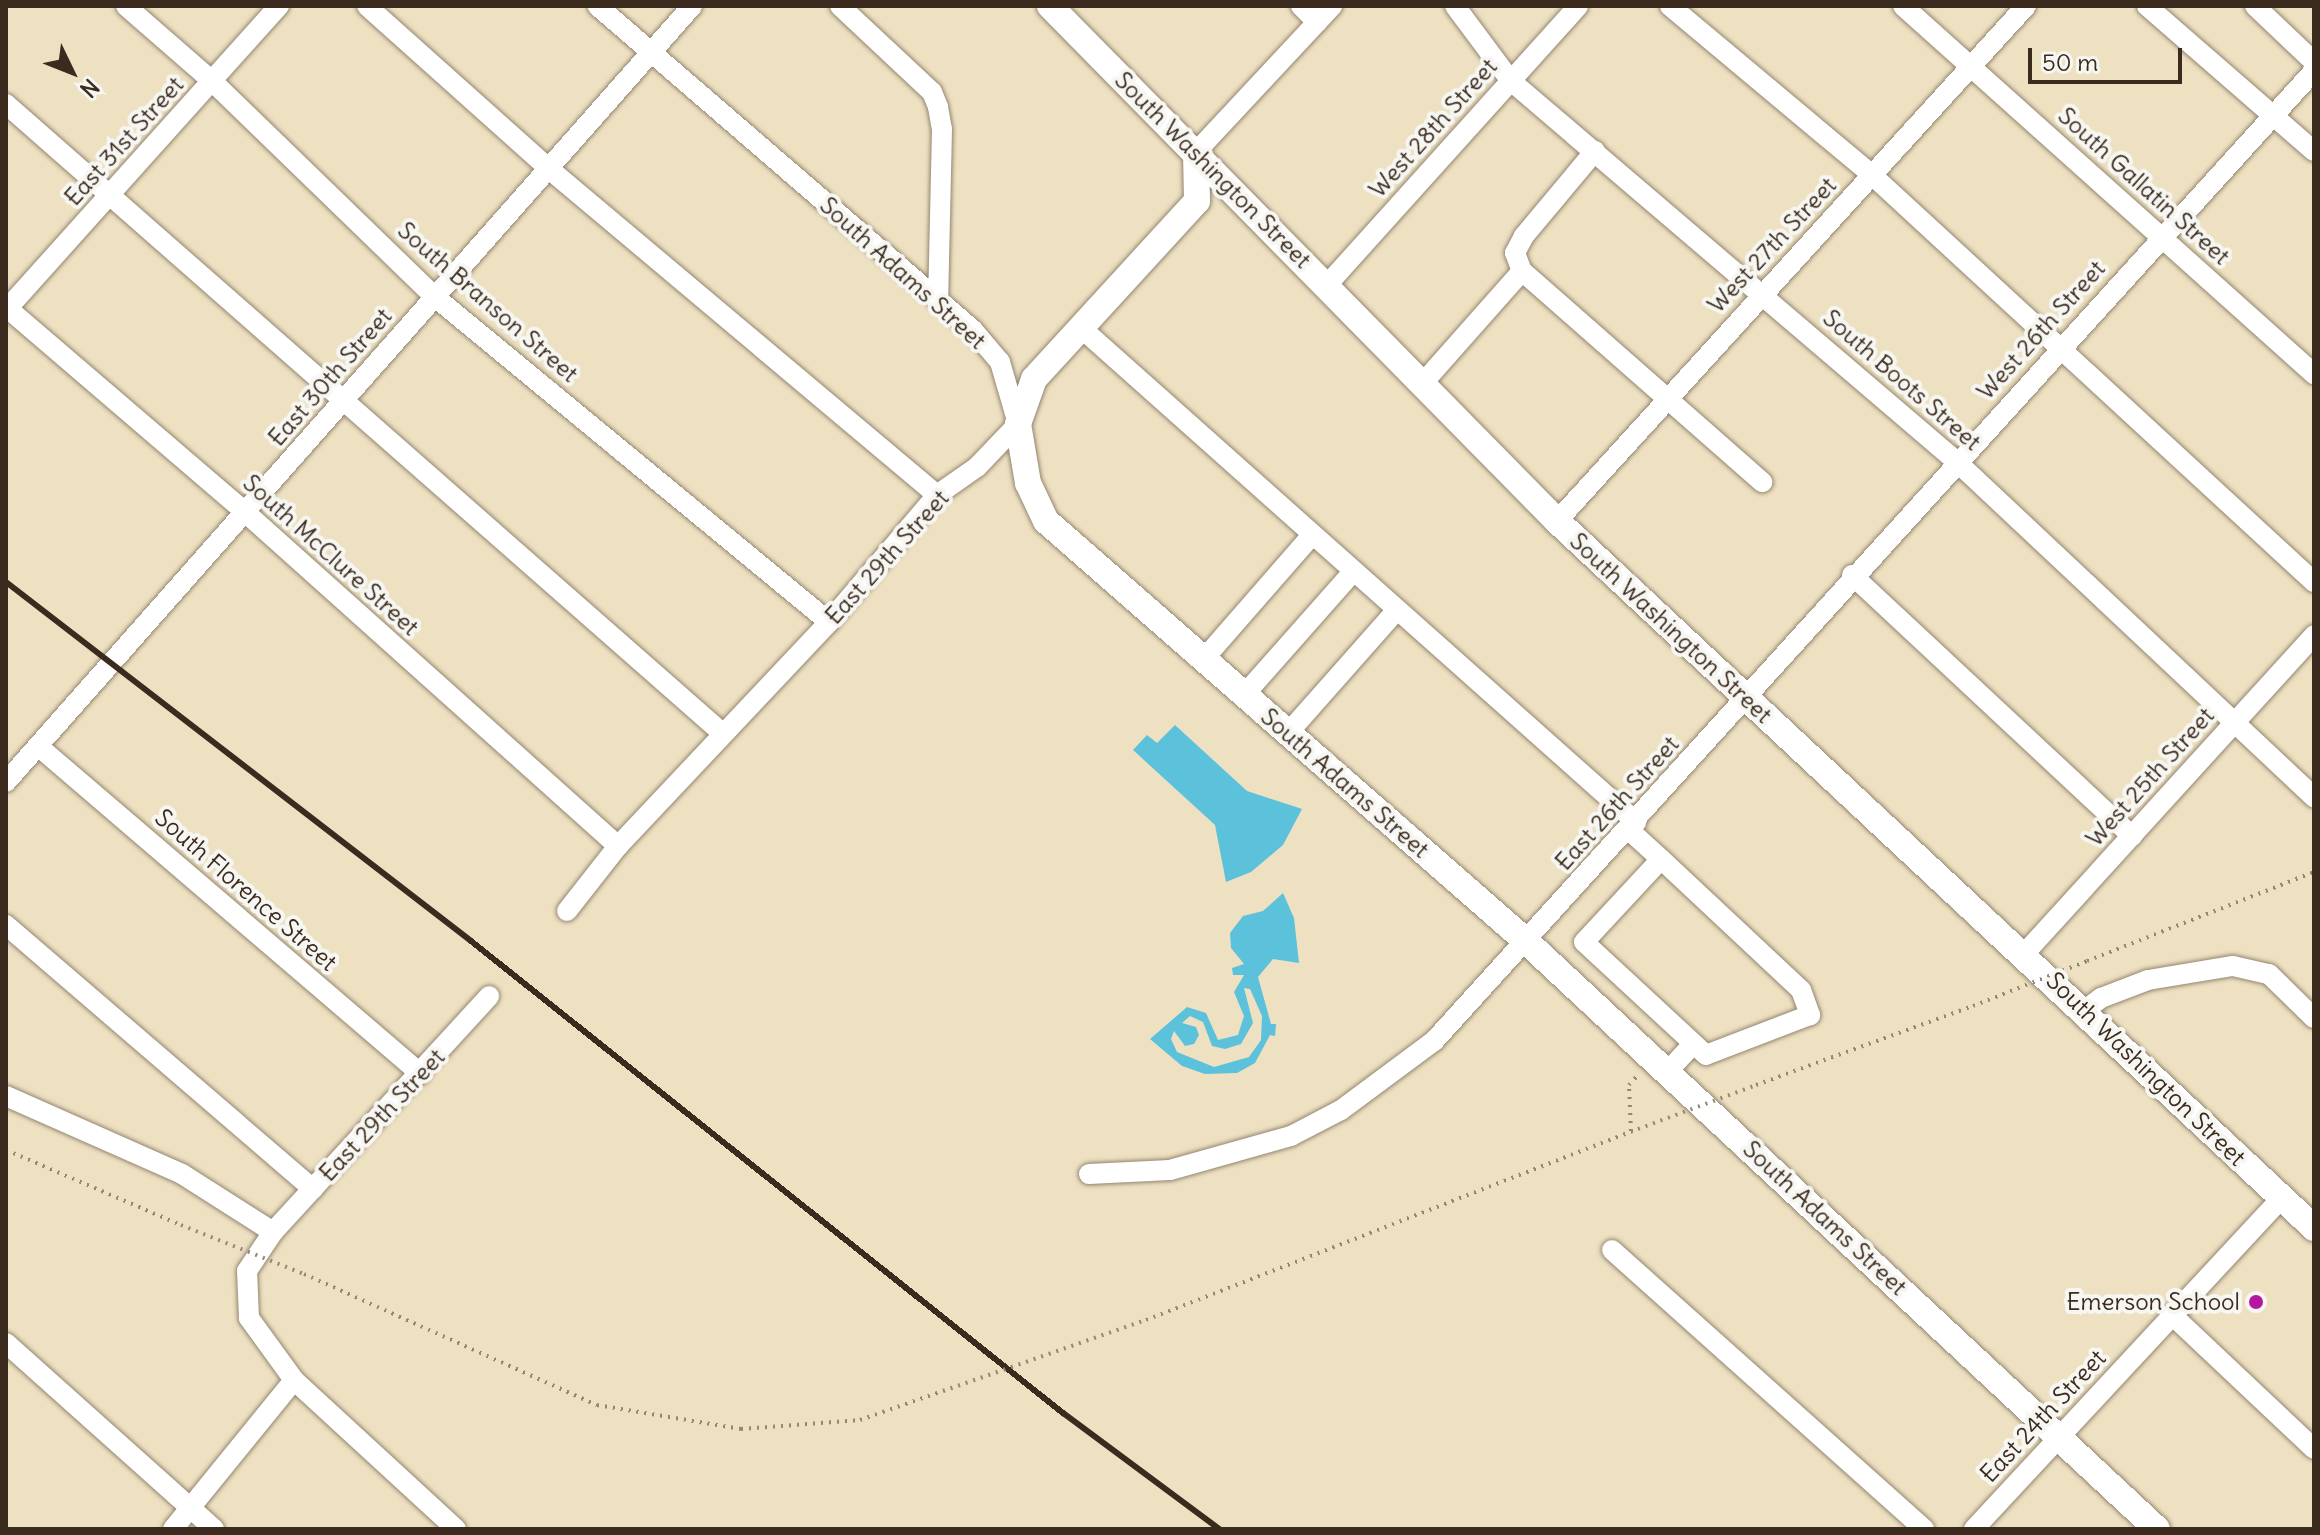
<!DOCTYPE html>
<style>
body{margin:0}
#map{position:relative;width:2320px;height:1535px;overflow:hidden;background:#eee1c2;font-family:Delius,sans-serif}
div>[style]{position:absolute}
.water>*{inset:0;background:#5cc1da}
.path>*{height:4px;margin-top:-2px;transform-origin:0;background:repeating-linear-gradient(90deg,#948670 0 2px,transparent 0 8px)}
.roads{filter:drop-shadow(0 0 2px #948670) drop-shadow(0 0 2px #948670)}
.minor>*{height:20px;margin:-10px;padding:0 10px;transform-origin:10px;border-radius:10px;background:#fff}
.major>*{height:26px;margin:-13px;padding:0 13px;transform-origin:13px;border-radius:13px;background:#fff}
.rail>*{height:6px;margin:-3px;padding:0 3px;transform-origin:3px;border-radius:3px;background:#3b2a1e}
.path-bridge>*{height:4px;margin-top:-2px;transform-origin:0;background:repeating-linear-gradient(90deg,#948670 0 2px,transparent 0 8px)}
.dots>*{width:22px;height:22px;translate:-50% -50%;box-sizing:border-box;border:4px solid #f6f6f2;border-radius:50%}
span{translate:-50% -50%;white-space:nowrap;text-align:center;line-height:1.15;-webkit-text-stroke:8px #f6f6f2;paint-order:stroke}
.street-label{font-size:24px;color:#3b2a1e}
.poi-label{font-size:24px;color:#3b2a1e}
.right{translate:-100% -50%;text-align:right}
.frame{position:absolute;inset:0;border:8px solid #3b2a1e;pointer-events:none}
.north{position:absolute;left:32px;top:32px;width:80px;height:80px;-webkit-text-stroke:6px #f6f6f2;paint-order:stroke;rotate:133deg;font-size:22px;font-weight:700;line-height:32px;text-align:center;color:#3b2a1e}
.north::after{content:'';display:block;margin:auto;width:28px;height:36px;background:#3b2a1e;clip-path:polygon(50% 0,100% 100%,50% 72%,0 100%)}
.scale{position:absolute;left:2028px;top:48px;width:154px;height:36px;box-sizing:border-box;border:4px solid #3b2a1e;border-top:0;padding-left:10px;font-size:24px;line-height:28px;white-space:nowrap;color:#3b2a1e;-webkit-text-stroke:6px #f6f6f2;paint-order:stroke}
</style>
<div id="map">
<div class="water">
<i style="clip-path:polygon(1175px 725px,1247px 791px,1302px 809px,1283px 845px,1251px 872px,1226px 882px,1215px 825px,1133px 750px,1147px 735px,1157px 743px)"></i>
<i style="clip-path:polygon(evenodd,1283px 893px,1294px 918px,1299px 963px,1273px 959px,1258px 977px,1271px 1024px,1276px 1024px,1275px 1036px,1270px 1035px,1255px 1063px,1237px 1073px,1205px 1074px,1182px 1066px,1150px 1039px,1187px 1007px,1206px 1013px,1218px 1040px,1238px 1035px,1244px 1016px,1234px 992px,1244px 975px,1233px 975px,1232px 968px,1244px 964px,1231px 948px,1230px 933px,1243px 916px,1263px 911px,1283px 893px,1244px 988px,1250px 989px,1262px 1016px,1261px 1040px,1249px 1057px,1214px 1067px,1177px 1052px,1171px 1039px,1174px 1031px,1185px 1046px,1194px 1044px,1199px 1035px,1196px 1027px,1182px 1023px,1190px 1016px,1203px 1022px,1212px 1046px,1225px 1049px,1241px 1044px,1253px 1023px,1244px 988px)"></i>
</div>
<div class="path">
<i style="left:2087px;top:961px;width:244px;rotate:-21.4deg"></i>
<i style="left:1756px;top:1085px;width:231px;rotate:-20deg"></i>
<i style="left:1631px;top:1131px;width:46px;rotate:-92.5deg"></i>
<i style="left:1629px;top:1085px;width:15px;rotate:-48deg"></i>
<i style="left:6px;top:1150px;width:190px;rotate:23.2deg"></i>
<i style="left:304px;top:1274px;width:321px;rotate:24.1deg"></i>
<i style="left:597px;top:1405px;width:146px;rotate:9.5deg"></i>
<i style="left:741px;top:1429px;width:119px;rotate:-4.3deg"></i>
<i style="left:860px;top:1420px;width:88px;rotate:-19.3deg"></i>
<i style="left:1146px;top:1320px;width:528px;rotate:-21.22deg"></i>
</div>
<div class="roads">
<div class="minor">
<i style="left:126px;top:6px;width:116px;rotate:41.1deg"></i>
<i style="left:213px;top:82px;width:309px;rotate:44.1deg"></i>
<i style="left:435px;top:297px;width:511px;rotate:39.52deg"></i>
<i style="left:367px;top:6px;width:243px;rotate:41.8deg"></i>
<i style="left:548px;top:168px;width:508px;rotate:40.05deg"></i>
<i style="left:840px;top:6px;width:126px;rotate:43.1deg"></i>
<i style="left:932px;top:92px;width:16px;rotate:68deg"></i>
<i style="left:938px;top:107px;width:22px;rotate:80deg"></i>
<i style="left:942px;top:129px;width:171px;rotate:91.3deg"></i>
<i style="left:1301px;top:6px;width:23px;rotate:45deg"></i>
<i style="left:1455px;top:6px;width:94px;rotate:53.3deg"></i>
<i style="left:1511px;top:81px;width:585px;rotate:40.5deg"></i>
<i style="left:1956px;top:461px;width:491px;rotate:43.2deg"></i>
<i style="left:1670px;top:6px;width:263px;rotate:39.9deg"></i>
<i style="left:1872px;top:175px;width:601px;rotate:42.64deg"></i>
<i style="left:1903px;top:6px;width:552px;rotate:41.84deg"></i>
<i style="left:2147px;top:6px;width:221px;rotate:41deg"></i>
<i style="left:2255px;top:6px;width:81px;rotate:43.5deg"></i>
<i style="left:6px;top:104px;width:952px;rotate:41.29deg"></i>
<i style="left:1595px;top:151px;width:111px;rotate:129.9deg"></i>
<i style="left:1524px;top:236px;width:19px;rotate:118deg"></i>
<i style="left:1515px;top:253px;width:19px;rotate:69deg"></i>
<i style="left:1522px;top:271px;width:320px;rotate:41.3deg"></i>
<i style="left:1196px;top:152px;width:200px;rotate:-47deg"></i>
<i style="left:1327px;top:285px;width:375px;rotate:-48deg"></i>
<i style="left:6px;top:307px;width:315px;rotate:40.6deg"></i>
<i style="left:245px;top:512px;width:501px;rotate:41.84deg"></i>
<i style="left:6px;top:310px;width:409px;rotate:-48.1deg"></i>
<i style="left:1079px;top:326px;width:746px;rotate:41.68deg"></i>
<i style="left:1423px;top:383px;width:149px;rotate:-48.5deg"></i>
<i style="left:1557px;top:521px;width:697px;rotate:-47.68deg"></i>
<i style="left:1852px;top:575px;width:383px;rotate:43deg"></i>
<i style="left:1203px;top:660px;width:166px;rotate:-48.9deg"></i>
<i style="left:1244px;top:695px;width:164px;rotate:-48.5deg"></i>
<i style="left:1288px;top:733px;width:163px;rotate:-48.5deg"></i>
<i style="left:38px;top:746px;width:504px;rotate:40.58deg"></i>
<i style="left:6px;top:782px;width:1036px;rotate:-48.52deg"></i>
<i style="left:1628px;top:829px;width:45px;rotate:42.3deg"></i>
<i style="left:1661px;top:859px;width:192px;rotate:43.1deg"></i>
<i style="left:1801px;top:990px;width:27px;rotate:70deg"></i>
<i style="left:1810px;top:1015px;width:111px;rotate:159deg"></i>
<i style="left:1706px;top:1055px;width:166px;rotate:-137.2deg"></i>
<i style="left:1584px;top:942px;width:113px;rotate:-47.1deg"></i>
<i style="left:567px;top:911px;width:83px;rotate:-51.9deg"></i>
<i style="left:618px;top:846px;width:308px;rotate:-46.7deg"></i>
<i style="left:829px;top:622px;width:167px;rotate:-49.6deg"></i>
<i style="left:937px;top:495px;width:49px;rotate:-35deg"></i>
<i style="left:977px;top:467px;width:59px;rotate:-46.4deg"></i>
<i style="left:1018px;top:424px;width:65px;rotate:-106.2deg"></i>
<i style="left:1000px;top:362px;width:42px;rotate:-130.2deg"></i>
<i style="left:973px;top:330px;width:496px;rotate:-139.2deg"></i>
<i style="left:6px;top:925px;width:405px;rotate:40.7deg"></i>
<i style="left:2025px;top:953px;width:430px;rotate:-47.7deg"></i>
<i style="left:2085px;top:1010px;width:20px;rotate:-37deg"></i>
<i style="left:2101px;top:998px;width:50px;rotate:-21deg"></i>
<i style="left:2148px;top:980px;width:86px;rotate:-9.4deg"></i>
<i style="left:2233px;top:966px;width:37px;rotate:13deg"></i>
<i style="left:2269px;top:974px;width:63px;rotate:44.4deg"></i>
<i style="left:1668px;top:1071px;width:37px;rotate:-47deg"></i>
<i style="left:6px;top:1096px;width:193px;rotate:23.9deg"></i>
<i style="left:182px;top:1174px;width:108px;rotate:32.5deg"></i>
<i style="left:1089px;top:1174px;width:81px;rotate:-2.8deg"></i>
<i style="left:1170px;top:1170px;width:126px;rotate:-15.7deg"></i>
<i style="left:1291px;top:1136px;width:56px;rotate:-27.5deg"></i>
<i style="left:1341px;top:1110px;width:116px;rotate:-36.6deg"></i>
<i style="left:1434px;top:1041px;width:1310px;rotate:-47.79deg"></i>
<i style="left:1612px;top:1250px;width:419px;rotate:41.8deg"></i>
<i style="left:2172px;top:1315px;width:195px;rotate:43.3deg"></i>
<i style="left:6px;top:1343px;width:279px;rotate:41.8deg"></i>
<i style="left:173px;top:1529px;width:192px;rotate:-50.9deg"></i>
<i style="left:456px;top:1529px;width:220px;rotate:-137.4deg"></i>
<i style="left:294px;top:1380px;width:77px;rotate:-126deg"></i>
<i style="left:249px;top:1318px;width:47px;rotate:-92.4deg"></i>
<i style="left:247px;top:1271px;width:47px;rotate:-56.3deg"></i>
<i style="left:273px;top:1232px;width:320px;rotate:-47.5deg"></i>
<i style="left:1974px;top:1529px;width:452px;rotate:-47.1deg"></i>
</div>
<div class="major">
<i style="left:1050px;top:6px;width:723px;rotate:45.45deg"></i>
<i style="left:1557px;top:521px;width:1036px;rotate:43.04deg"></i>
<i style="left:1196px;top:152px;width:49px;rotate:88.8deg"></i>
<i style="left:1197px;top:201px;width:241px;rotate:132.5deg"></i>
<i style="left:1034px;top:379px;width:48px;rotate:109.6deg"></i>
<i style="left:1018px;top:424px;width:60px;rotate:80.4deg"></i>
<i style="left:1028px;top:483px;width:42px;rotate:64.7deg"></i>
<i style="left:1046px;top:521px;width:639px;rotate:41.19deg"></i>
<i style="left:1527px;top:942px;width:861px;rotate:42.98deg"></i>
</div>
</div>
<div class="rail">
<i style="left:6px;top:582px;width:587px;rotate:37.67deg"></i>
<i style="left:471px;top:941px;width:757px;rotate:38.57deg"></i>
<i style="left:1063px;top:1413px;width:194px;rotate:36.6deg"></i>
</div>
<div class="path-bridge">
<i style="left:1973px;top:1006px;width:123px;rotate:-21.5deg"></i>
<i style="left:1638px;top:1129px;width:126px;rotate:-20.4deg"></i>
<i style="left:181px;top:1225px;width:132px;rotate:21.7deg"></i>
<i style="left:943px;top:1391px;width:215px;rotate:-19.3deg"></i>
</div>
<div class="dots">
<i style="left:2256px;top:1302px;background:#b5179e"></i>
</div>
<div class="street-label">
<span style="left:1433px;top:128px;rotate:-48deg">West 28th Street</span>
<span style="left:124px;top:141px;rotate:-48deg">East 31st Street</span>
<span style="left:1213px;top:170px;rotate:45deg">South Washington Street</span>
<span style="left:2144px;top:186px;rotate:42deg">South Gallatin Street</span>
<span style="left:1772px;top:245px;rotate:-47deg">West 27th Street</span>
<span style="left:903px;top:273px;rotate:42deg">South Adams Street</span>
<span style="left:488px;top:302px;rotate:41deg">South Branson Street</span>
<span style="left:2041px;top:330px;rotate:-48deg">West 26th Street</span>
<span style="left:330px;top:377px;rotate:-49deg">East 30th Street</span>
<span style="left:1902px;top:380px;rotate:41deg">South Boots Street</span>
<span style="left:331px;top:555px;rotate:42deg">South McClure Street</span>
<span style="left:887px;top:557px;rotate:-48deg">East 29th Street</span>
<span style="left:1671px;top:628px;rotate:43deg">South Washington Street</span>
<span style="left:2150px;top:777px;rotate:-48deg">West 25th Street</span>
<span style="left:1345px;top:783px;rotate:41deg">South Adams Street</span>
<span style="left:1617px;top:803px;rotate:-48deg">East 26th Street</span>
<span style="left:246px;top:890px;rotate:41deg">South Florence Street</span>
<span style="left:2146px;top:1069px;rotate:44deg">South Washington Street</span>
<span style="left:382px;top:1115px;rotate:-47deg">East 29th Street</span>
<span style="left:1825px;top:1218px;rotate:43deg">South Adams Street</span>
<span style="left:2043px;top:1416px;rotate:-47deg">East 24th Street</span>
</div>
<div class="poi-label">
<span class="right" style="left:2240px;top:1302px">Emerson School</span>
</div>
<div class="frame"></div>
<div class="north">N</div>
<div class="scale">50 m</div>
</div>
